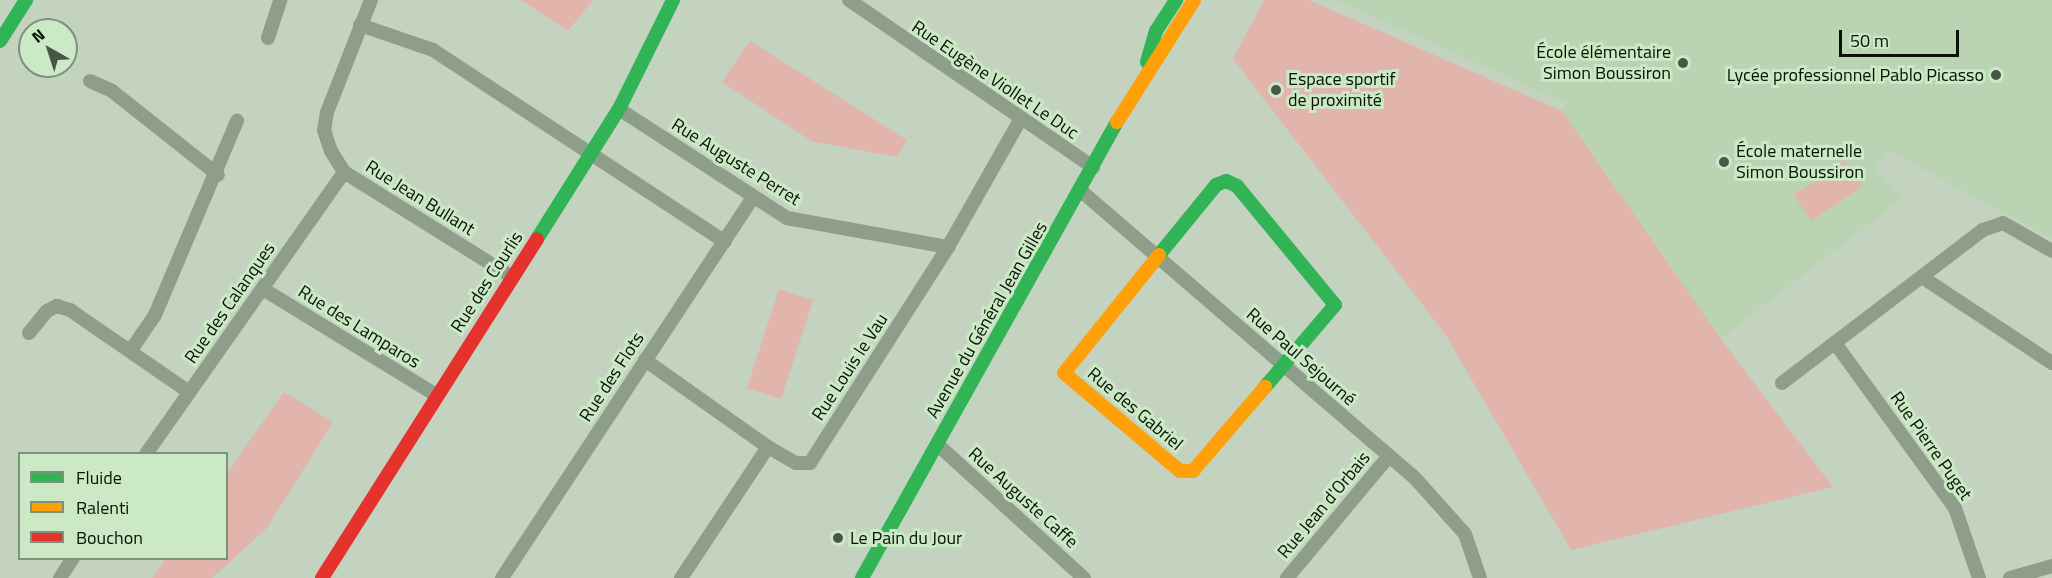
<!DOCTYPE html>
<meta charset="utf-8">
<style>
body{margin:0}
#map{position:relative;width:2052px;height:578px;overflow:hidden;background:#c3d3bf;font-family:"Titillium Web",sans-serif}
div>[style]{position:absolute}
.built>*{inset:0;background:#bad4b3}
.green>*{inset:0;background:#e1b5ac;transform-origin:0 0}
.street>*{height:14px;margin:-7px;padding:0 7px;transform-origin:7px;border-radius:7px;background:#8e9e8a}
.fast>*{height:14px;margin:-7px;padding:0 7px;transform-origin:7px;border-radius:7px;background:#30b455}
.slow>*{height:14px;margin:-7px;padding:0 7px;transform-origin:7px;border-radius:7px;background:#ff9f0a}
.jam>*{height:14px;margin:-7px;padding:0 7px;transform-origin:7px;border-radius:7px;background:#e5322d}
.dots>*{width:16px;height:16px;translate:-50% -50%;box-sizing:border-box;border:3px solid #cbe9c4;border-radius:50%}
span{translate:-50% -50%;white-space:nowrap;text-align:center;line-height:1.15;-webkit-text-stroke:6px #cbe9c4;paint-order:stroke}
.poi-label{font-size:18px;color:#071105}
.right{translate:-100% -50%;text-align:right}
.left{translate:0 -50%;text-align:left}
.street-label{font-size:18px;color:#071105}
.legend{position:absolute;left:18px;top:452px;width:210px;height:108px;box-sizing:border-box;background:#cbe9c4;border:2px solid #7d9378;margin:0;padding:8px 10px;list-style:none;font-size:18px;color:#071105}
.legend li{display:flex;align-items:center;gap:12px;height:30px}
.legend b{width:30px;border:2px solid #7d9378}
.north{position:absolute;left:18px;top:18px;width:60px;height:60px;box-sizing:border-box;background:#cbe9c4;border:2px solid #7d9378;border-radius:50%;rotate:321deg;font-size:16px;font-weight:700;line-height:24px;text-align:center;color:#071105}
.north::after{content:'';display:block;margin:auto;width:21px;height:27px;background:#495546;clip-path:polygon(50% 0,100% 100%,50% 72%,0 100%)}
.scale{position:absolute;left:1839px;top:30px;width:120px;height:27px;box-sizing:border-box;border:3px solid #071105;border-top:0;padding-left:8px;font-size:18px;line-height:21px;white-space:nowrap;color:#071105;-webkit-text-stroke:4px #cbe9c4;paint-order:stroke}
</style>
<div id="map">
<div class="built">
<i style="clip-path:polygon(1336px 0,2052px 0,2052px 239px,1888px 150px,1875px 169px,1904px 197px,1721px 339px,1562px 111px,1566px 103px)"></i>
</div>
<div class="green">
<i style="clip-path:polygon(521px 0,593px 0,568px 31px)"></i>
<i style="clip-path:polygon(1264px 0,1309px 0,1562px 111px,1721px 339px,1833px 487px,1571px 550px,1445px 334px,1233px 59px)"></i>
<i style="clip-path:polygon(750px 41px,907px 140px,897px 157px,811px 141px,722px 82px)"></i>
<i style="left:1845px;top:160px;width:32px;height:62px;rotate:56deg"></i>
<i style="left:779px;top:289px;width:36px;height:104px;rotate:18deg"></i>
<i style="clip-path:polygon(284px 392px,333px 422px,267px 528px,212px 578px,152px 578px,166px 559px,226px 558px,227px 473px)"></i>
</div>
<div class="street">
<i style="left:371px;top:0;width:120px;rotate:111.4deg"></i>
<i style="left:327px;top:112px;width:18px;rotate:99deg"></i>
<i style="left:324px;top:130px;width:22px;rotate:72deg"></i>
<i style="left:331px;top:151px;width:25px;rotate:58deg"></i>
<i style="left:344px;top:172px;width:198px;rotate:32deg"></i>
<i style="left:849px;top:0;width:296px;rotate:34.4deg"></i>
<i style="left:360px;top:25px;width:77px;rotate:18.9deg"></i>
<i style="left:433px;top:50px;width:349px;rotate:33.3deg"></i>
<i style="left:268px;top:38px;width:40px;rotate:-72deg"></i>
<i style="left:90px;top:81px;width:24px;rotate:24deg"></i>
<i style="left:112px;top:91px;width:135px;rotate:38.4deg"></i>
<i style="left:619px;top:109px;width:200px;rotate:33deg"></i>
<i style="left:787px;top:218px;width:164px;rotate:10.2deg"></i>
<i style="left:1080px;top:190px;width:440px;rotate:40.7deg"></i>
<i style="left:1414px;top:477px;width:76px;rotate:48.2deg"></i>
<i style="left:1465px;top:534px;width:46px;rotate:71.2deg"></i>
<i style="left:1922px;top:277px;width:156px;rotate:33.5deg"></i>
<i style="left:263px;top:289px;width:203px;rotate:31.5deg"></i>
<i style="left:29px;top:333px;width:28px;rotate:-51deg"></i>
<i style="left:47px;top:311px;width:11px;rotate:-27deg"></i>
<i style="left:57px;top:306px;width:14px;rotate:17deg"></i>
<i style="left:70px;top:310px;width:145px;rotate:34.6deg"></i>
<i style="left:1835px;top:343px;width:204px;rotate:54deg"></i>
<i style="left:1955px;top:508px;width:74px;rotate:71.1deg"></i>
<i style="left:131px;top:350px;width:42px;rotate:-55.6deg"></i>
<i style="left:155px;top:315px;width:211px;rotate:-67.1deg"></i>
<i style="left:645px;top:360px;width:151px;rotate:35.3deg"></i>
<i style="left:768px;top:447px;width:32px;rotate:30deg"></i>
<i style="left:796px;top:463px;width:14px"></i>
<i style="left:810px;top:463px;width:256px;rotate:-57.4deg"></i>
<i style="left:948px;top:247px;width:146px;rotate:-60.4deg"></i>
<i style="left:1782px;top:383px;width:253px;rotate:-37.3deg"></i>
<i style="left:1983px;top:230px;width:21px;rotate:-19deg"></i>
<i style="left:2003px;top:223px;width:56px;rotate:29.7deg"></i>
<i style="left:937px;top:444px;width:199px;rotate:42.4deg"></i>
<i style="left:146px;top:454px;width:345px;rotate:-54.9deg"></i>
<i style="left:60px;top:578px;width:24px;rotate:-57deg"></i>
<i style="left:502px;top:578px;width:456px;rotate:-56.6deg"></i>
<i style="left:681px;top:578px;width:157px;rotate:-56.4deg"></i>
<i style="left:1287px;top:578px;width:159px;rotate:-50.1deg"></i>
<i style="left:2010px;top:578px;width:44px;rotate:-15.9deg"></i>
</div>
<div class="fast">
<i style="left:0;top:41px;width:49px;rotate:-57.6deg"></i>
<i style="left:1147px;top:62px;width:32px;rotate:-74deg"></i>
<i style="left:1156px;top:31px;width:37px;rotate:-57deg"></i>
<i style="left:1226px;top:181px;width:12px;rotate:24deg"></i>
<i style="left:1237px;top:186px;width:154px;rotate:50.5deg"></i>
<i style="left:1335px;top:305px;width:108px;rotate:130.5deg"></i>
<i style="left:537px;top:239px;width:154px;rotate:-57.8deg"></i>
<i style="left:619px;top:109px;width:122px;rotate:-63.6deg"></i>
<i style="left:1159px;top:255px;width:90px;rotate:-50.8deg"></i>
<i style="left:1216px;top:185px;width:11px;rotate:-22deg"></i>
<i style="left:862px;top:578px;width:522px;rotate:-60.79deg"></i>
</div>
<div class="slow">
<i style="left:1117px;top:122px;width:144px;rotate:-57.7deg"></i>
<i style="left:1159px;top:255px;width:151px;rotate:128.8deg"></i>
<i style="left:1064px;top:373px;width:152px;rotate:40.2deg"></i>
<i style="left:1180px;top:471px;width:13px"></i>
<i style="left:1193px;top:471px;width:111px;rotate:-49.4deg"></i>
</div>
<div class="jam">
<i style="left:322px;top:578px;width:401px;rotate:-57.6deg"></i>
</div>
<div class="dots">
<i style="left:1683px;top:63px;background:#495546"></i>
<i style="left:1996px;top:75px;background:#495546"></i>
<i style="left:1276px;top:90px;background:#495546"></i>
<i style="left:1724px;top:162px;background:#495546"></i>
<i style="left:838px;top:538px;background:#495546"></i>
</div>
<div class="poi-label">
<span class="right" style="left:1671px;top:63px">École élémentaire<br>Simon Boussiron</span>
<span class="right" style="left:1984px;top:75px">Lycée professionnel Pablo Picasso</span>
<span class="left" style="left:1288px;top:90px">Espace sportif<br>de proximité</span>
<span class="left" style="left:1736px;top:162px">École maternelle<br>Simon Boussiron</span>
<span class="left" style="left:850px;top:538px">Le Pain du Jour</span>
</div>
<div class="street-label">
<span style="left:995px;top:80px;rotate:34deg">Rue Eugène Viollet Le Duc</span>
<span style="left:736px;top:162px;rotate:32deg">Rue Auguste Perret</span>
<span style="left:420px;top:198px;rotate:32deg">Rue Jean Bullant</span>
<span style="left:487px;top:282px;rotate:-57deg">Rue des Courlis</span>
<span style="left:230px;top:303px;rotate:-55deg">Rue des Calanques</span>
<span style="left:987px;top:320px;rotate:-60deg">Avenue du Général Jean Gilles</span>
<span style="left:359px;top:327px;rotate:32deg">Rue des Lamparos</span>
<span style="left:1301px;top:357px;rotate:41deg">Rue Paul Sejourné</span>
<span style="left:850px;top:367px;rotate:-57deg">Rue Louis le Vau</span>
<span style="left:612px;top:377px;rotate:-57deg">Rue des Flots</span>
<span style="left:1135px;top:409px;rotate:40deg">Rue des Gabriel</span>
<span style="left:1931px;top:446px;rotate:55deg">Rue Pierre Puget</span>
<span style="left:1023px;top:498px;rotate:42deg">Rue Auguste Caffe</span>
<span style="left:1324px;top:505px;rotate:-50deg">Rue Jean d'Orbais</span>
</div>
<ul class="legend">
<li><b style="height:8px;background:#30b455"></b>Fluide</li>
<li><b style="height:8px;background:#ff9f0a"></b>Ralenti</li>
<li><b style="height:8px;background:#e5322d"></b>Bouchon</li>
</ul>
<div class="north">N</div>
<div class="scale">50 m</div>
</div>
